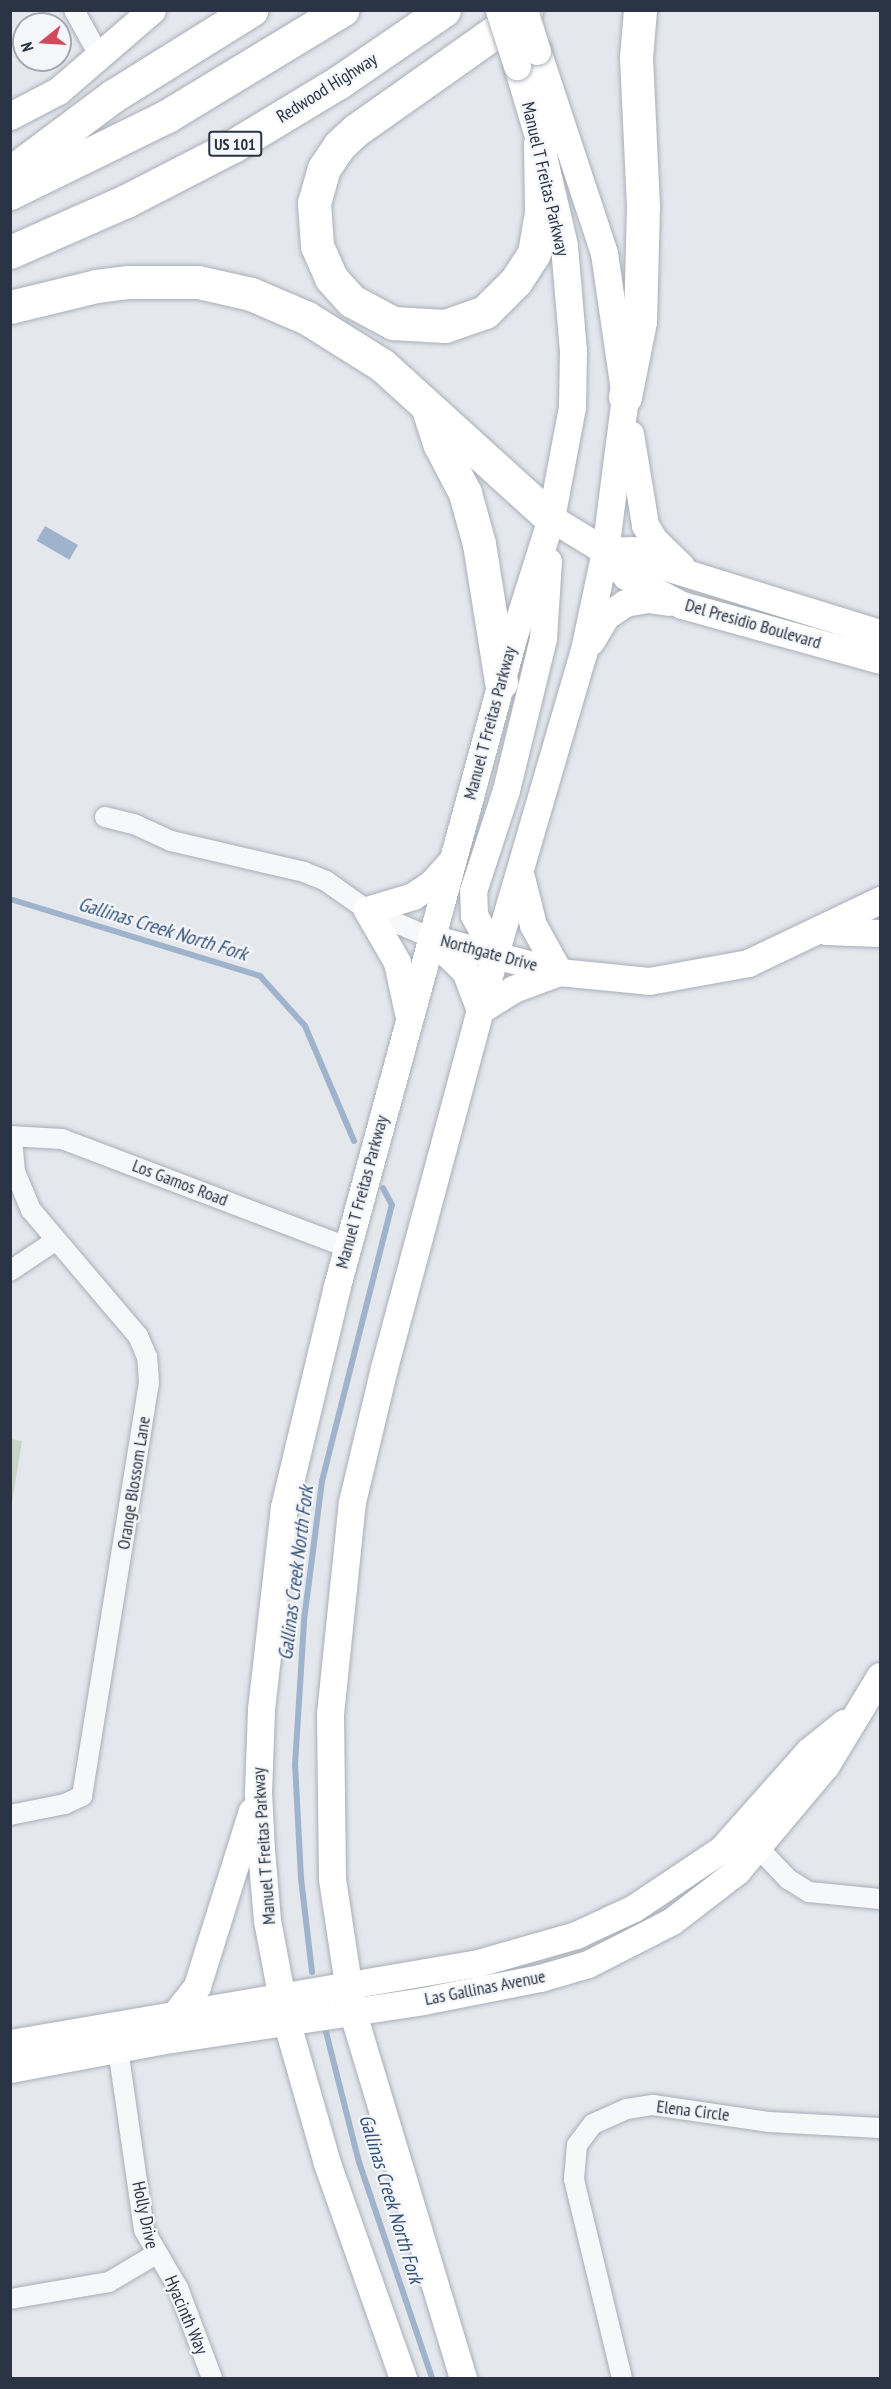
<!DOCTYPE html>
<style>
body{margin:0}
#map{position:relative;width:891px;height:2389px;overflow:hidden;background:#e4e7ec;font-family:"PT Sans Narrow",sans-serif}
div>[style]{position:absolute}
.green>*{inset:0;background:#c9d6c5}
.water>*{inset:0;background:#9fb4cc;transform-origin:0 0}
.stream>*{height:6px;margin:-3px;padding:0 3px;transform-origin:3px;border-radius:3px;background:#9fb4cc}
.roads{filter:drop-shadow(0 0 2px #a9aeb7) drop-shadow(0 0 2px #a9aeb7)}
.street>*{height:20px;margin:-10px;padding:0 10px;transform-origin:10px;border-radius:10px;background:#f7f8fa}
.secondary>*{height:27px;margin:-13.5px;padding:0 13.5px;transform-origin:13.5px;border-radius:13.5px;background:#fff}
.highway>*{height:33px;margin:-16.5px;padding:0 16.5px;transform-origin:16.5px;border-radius:16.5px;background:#fff}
.bridges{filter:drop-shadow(0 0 2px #a9aeb7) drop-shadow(0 0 2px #a9aeb7)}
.secondary-bridge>*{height:27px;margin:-13.5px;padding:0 13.5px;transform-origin:13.5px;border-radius:13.5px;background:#fff}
span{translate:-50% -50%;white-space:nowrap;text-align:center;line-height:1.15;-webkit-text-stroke:4.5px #f4f6f9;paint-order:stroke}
.shield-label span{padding:2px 4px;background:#f4f6f9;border:2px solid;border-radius:4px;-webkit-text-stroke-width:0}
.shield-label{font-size:16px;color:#2b3445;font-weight:700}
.street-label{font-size:18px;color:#2b3445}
.water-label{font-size:20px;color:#34527a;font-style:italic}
.frame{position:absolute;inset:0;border:12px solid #2b3445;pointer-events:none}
.north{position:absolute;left:12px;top:12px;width:60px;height:60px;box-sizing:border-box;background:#f4f6f9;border:2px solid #a4a8b1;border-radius:50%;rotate:252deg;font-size:16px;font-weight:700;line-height:24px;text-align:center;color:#2b3445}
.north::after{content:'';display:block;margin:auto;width:21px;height:27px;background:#d1495b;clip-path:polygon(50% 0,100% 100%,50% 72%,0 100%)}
</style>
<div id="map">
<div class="green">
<i style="clip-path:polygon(11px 1439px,22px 1441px,11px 1508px,10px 1439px)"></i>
</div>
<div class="water">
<i style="left:45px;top:526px;width:38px;height:17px;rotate:30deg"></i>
</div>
<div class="stream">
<i style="left:10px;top:899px;width:262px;rotate:17.1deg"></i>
<i style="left:260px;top:976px;width:67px;rotate:48deg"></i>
<i style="left:305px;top:1026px;width:125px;rotate:66.9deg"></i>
<i style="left:312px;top:1972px;width:95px;rotate:-96.7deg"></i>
<i style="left:301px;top:1878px;width:113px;rotate:-93deg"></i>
<i style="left:295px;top:1765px;width:145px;rotate:-86.4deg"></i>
<i style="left:304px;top:1620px;width:140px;rotate:-82.6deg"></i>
<i style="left:322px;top:1481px;width:285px;rotate:-75.8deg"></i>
<i style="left:392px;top:1205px;width:19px;rotate:-118deg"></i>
<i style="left:325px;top:2028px;width:138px;rotate:75.8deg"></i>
<i style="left:359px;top:2162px;width:228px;rotate:71.3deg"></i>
</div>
<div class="roads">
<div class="street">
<i style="left:74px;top:10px;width:54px;rotate:61deg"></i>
<i style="left:105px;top:817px;width:30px;rotate:14deg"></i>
<i style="left:134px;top:824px;width:41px;rotate:24.7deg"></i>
<i style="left:171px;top:841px;width:137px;rotate:13.1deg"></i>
<i style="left:304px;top:872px;width:24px;rotate:22deg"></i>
<i style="left:326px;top:881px;width:50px;rotate:35.3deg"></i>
<i style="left:367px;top:910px;width:70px;rotate:23.6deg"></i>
<i style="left:10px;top:1136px;width:52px;rotate:3.3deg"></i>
<i style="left:62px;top:1139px;width:304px;rotate:20.8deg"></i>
<i style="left:10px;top:1271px;width:54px;rotate:-33.7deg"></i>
<i style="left:10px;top:1815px;width:56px;rotate:-11.3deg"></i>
<i style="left:65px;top:1804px;width:19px;rotate:-25deg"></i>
<i style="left:82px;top:1796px;width:418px;rotate:-80.8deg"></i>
<i style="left:149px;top:1383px;width:26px;rotate:-94deg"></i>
<i style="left:147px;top:1357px;width:23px;rotate:-113deg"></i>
<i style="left:138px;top:1336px;width:165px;rotate:-130.3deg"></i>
<i style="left:31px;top:1210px;width:41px;rotate:-112.8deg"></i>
<i style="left:15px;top:1172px;width:35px;rotate:-95deg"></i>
<i style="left:749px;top:1838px;width:57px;rotate:46.4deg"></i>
<i style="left:788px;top:1879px;width:25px;rotate:32deg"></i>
<i style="left:809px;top:1892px;width:71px;rotate:5.6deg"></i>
<i style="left:116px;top:2035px;width:197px;rotate:81.8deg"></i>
<i style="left:144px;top:2230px;width:67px;rotate:59.6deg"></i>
<i style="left:178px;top:2288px;width:96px;rotate:69.3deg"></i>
<i style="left:10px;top:2299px;width:100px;rotate:-9.7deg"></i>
<i style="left:109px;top:2282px;width:55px;rotate:-30.8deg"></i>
<i style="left:622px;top:2378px;width:205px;rotate:-103.6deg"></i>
<i style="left:574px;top:2179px;width:34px;rotate:-85deg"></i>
<i style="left:577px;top:2145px;width:26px;rotate:-53deg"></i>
<i style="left:593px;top:2124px;width:37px;rotate:-24deg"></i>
<i style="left:627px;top:2109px;width:26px;rotate:-9deg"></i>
<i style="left:653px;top:2105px;width:118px;rotate:8.3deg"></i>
<i style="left:770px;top:2122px;width:110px;rotate:3.1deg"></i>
</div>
<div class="secondary">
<i style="left:10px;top:116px;width:54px;rotate:-27.5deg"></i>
<i style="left:58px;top:91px;width:124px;rotate:-40.8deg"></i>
<i style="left:630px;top:434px;width:92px;rotate:80.6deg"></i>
<i style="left:645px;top:525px;width:17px;rotate:59deg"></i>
<i style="left:654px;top:540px;width:37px;rotate:44deg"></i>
<i style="left:551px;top:518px;width:63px;rotate:31.4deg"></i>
<i style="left:605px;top:551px;width:33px;rotate:50deg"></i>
<i style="left:626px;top:576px;width:63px;rotate:27.4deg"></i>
<i style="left:682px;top:605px;width:205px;rotate:15.5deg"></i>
<i style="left:605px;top:551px;width:27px;rotate:-2deg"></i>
<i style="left:632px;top:550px;width:35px;rotate:27deg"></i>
<i style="left:663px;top:566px;width:227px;rotate:17.2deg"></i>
<i style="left:591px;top:641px;width:29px;rotate:-59deg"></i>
<i style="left:606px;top:616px;width:23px;rotate:-34deg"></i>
<i style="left:625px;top:603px;width:23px;rotate:-10deg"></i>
<i style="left:648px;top:599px;width:21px;rotate:8deg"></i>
<i style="left:521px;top:877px;width:49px;rotate:76deg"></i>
<i style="left:533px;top:925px;width:54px;rotate:61deg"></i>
<i style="left:826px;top:931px;width:54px;rotate:2.1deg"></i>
<i style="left:431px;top:938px;width:132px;rotate:14.9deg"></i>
<i style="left:559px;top:972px;width:90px;rotate:5.7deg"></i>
<i style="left:649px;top:981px;width:101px;rotate:-10.3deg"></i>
<i style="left:748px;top:963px;width:146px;rotate:-25.5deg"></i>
<i style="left:433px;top:940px;width:45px;rotate:44.1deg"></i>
<i style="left:465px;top:971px;width:42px;rotate:69deg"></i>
<i style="left:495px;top:954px;width:44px;rotate:-118.3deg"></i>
<i style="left:474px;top:915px;width:24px;rotate:-92deg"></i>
<i style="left:473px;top:891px;width:106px;rotate:-71.9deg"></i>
<i style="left:506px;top:790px;width:156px;rotate:-76.3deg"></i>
<i style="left:543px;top:638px;width:77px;rotate:-86.3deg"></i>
<i style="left:480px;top:1010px;width:39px;rotate:-32deg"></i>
<i style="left:513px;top:989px;width:49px;rotate:-20.3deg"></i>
<i style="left:408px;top:1013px;width:52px;rotate:-102.2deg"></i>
<i style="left:397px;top:962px;width:60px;rotate:-120deg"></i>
<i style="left:367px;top:910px;width:48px;rotate:-16.9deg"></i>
<i style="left:413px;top:896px;width:22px;rotate:-34deg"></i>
<i style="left:431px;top:884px;width:31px;rotate:-48deg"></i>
<i style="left:176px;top:2013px;width:34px;rotate:-52deg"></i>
<i style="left:197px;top:1986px;width:183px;rotate:-72.6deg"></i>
<i style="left:10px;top:2043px;width:475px;rotate:-9.7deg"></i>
<i style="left:478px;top:1963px;width:102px;rotate:-15.9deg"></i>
<i style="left:576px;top:1935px;width:64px;rotate:-25deg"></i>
<i style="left:634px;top:1908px;width:106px;rotate:-33.8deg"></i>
<i style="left:722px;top:1849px;width:131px;rotate:-48.4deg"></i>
<i style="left:809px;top:1751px;width:45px;rotate:-38.7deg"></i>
<i style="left:10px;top:2069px;width:152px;rotate:-10.6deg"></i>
<i style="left:159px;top:2041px;width:267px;rotate:-8.6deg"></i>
<i style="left:423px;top:2001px;width:119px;rotate:-11.1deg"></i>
<i style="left:540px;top:1978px;width:50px;rotate:-16.3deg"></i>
<i style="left:588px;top:1964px;width:94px;rotate:-27.1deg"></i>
<i style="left:672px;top:1921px;width:82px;rotate:-37.6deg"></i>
<i style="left:737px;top:1871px;width:138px;rotate:-50deg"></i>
<i style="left:826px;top:1765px;width:104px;rotate:-58.8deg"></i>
<i style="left:403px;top:2378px;width:228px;rotate:-109.5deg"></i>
<i style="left:327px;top:2163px;width:149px;rotate:-106deg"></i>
<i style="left:286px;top:2020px;width:102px;rotate:-100.8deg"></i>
<i style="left:267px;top:1920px;width:70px;rotate:-94.9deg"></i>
<i style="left:261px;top:1850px;width:58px;rotate:-93deg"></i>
<i style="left:258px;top:1792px;width:83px;rotate:-87.9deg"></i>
<i style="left:261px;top:1709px;width:203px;rotate:-83.5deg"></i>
<i style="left:284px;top:1507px;width:227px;rotate:-76.5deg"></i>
<i style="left:337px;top:1286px;width:671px;rotate:-74.8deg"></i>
<i style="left:513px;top:638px;width:126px;rotate:-72.4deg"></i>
<i style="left:551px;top:518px;width:113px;rotate:-79.3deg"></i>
<i style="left:572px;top:407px;width:56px;rotate:-89deg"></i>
<i style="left:573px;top:351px;width:106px;rotate:-94.9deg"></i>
<i style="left:564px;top:245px;width:105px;rotate:-103.2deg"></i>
<i style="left:540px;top:143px;width:80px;rotate:-106.6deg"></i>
<i style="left:463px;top:2378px;width:383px;rotate:-106.8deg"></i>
<i style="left:352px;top:2011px;width:134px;rotate:-98.6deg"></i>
<i style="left:332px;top:1878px;width:164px;rotate:-90.7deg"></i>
<i style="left:330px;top:1714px;width:213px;rotate:-84.1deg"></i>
<i style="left:352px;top:1502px;width:138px;rotate:-76.6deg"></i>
<i style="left:384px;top:1368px;width:429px;rotate:-75deg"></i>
<i style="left:495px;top:954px;width:313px;rotate:-73.7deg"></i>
<i style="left:583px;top:654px;width:105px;rotate:-77.9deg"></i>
<i style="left:605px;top:551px;width:155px;rotate:-82.6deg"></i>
<i style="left:625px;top:397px;width:146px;rotate:-98.3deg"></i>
<i style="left:604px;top:253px;width:213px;rotate:-108.3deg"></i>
</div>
<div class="highway">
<i style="left:526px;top:10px;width:208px;rotate:144.8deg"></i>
<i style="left:356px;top:130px;width:23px;rotate:137deg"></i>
<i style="left:339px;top:146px;width:27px;rotate:124deg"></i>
<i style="left:324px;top:168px;width:36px;rotate:106deg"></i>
<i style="left:314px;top:203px;width:43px;rotate:86deg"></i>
<i style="left:317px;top:246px;width:35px;rotate:66deg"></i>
<i style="left:331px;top:278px;width:31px;rotate:48deg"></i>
<i style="left:352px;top:301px;width:47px;rotate:28.2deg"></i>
<i style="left:393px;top:323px;width:52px;rotate:3.3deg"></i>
<i style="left:445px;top:326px;width:42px;rotate:-19.3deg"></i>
<i style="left:485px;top:312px;width:44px;rotate:-45deg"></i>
<i style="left:516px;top:281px;width:33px;rotate:-57deg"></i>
<i style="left:534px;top:253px;width:41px;rotate:-80.1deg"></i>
<i style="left:541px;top:213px;width:70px;rotate:-90.8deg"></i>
<i style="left:10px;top:173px;width:129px;rotate:-36.8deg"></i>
<i style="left:113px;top:96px;width:163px;rotate:-31.9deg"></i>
<i style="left:10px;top:193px;width:175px;rotate:-26.1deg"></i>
<i style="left:167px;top:116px;width:205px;rotate:-31.2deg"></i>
<i style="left:10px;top:252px;width:127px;rotate:-23.7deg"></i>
<i style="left:126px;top:201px;width:120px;rotate:-27.2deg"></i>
<i style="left:233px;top:146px;width:124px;rotate:-31.1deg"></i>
<i style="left:339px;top:82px;width:127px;rotate:-34.4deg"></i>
<i style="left:10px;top:307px;width:89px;rotate:-13.7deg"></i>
<i style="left:96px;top:286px;width:33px;rotate:-7deg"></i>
<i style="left:129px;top:282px;width:69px"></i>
<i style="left:198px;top:282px;width:54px;rotate:12.8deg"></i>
<i style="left:251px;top:294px;width:61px;rotate:23.2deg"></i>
<i style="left:307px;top:318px;width:89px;rotate:32.1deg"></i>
<i style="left:382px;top:365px;width:228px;rotate:42.2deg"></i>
<i style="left:625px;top:397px;width:77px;rotate:-78.8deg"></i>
<i style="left:640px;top:321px;width:115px;rotate:-88.5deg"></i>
<i style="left:643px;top:206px;width:149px;rotate:-92.7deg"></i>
<i style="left:636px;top:57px;width:47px;rotate:-85.1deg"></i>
<i style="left:428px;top:409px;width:38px;rotate:72deg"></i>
<i style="left:440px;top:445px;width:54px;rotate:62.5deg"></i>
<i style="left:465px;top:493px;width:53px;rotate:74.6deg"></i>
<i style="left:479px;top:544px;width:140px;rotate:80.9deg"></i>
</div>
</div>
<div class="bridges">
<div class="secondary-bridge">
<i style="left:499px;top:10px;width:59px;rotate:72.2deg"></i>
<i style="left:524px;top:10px;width:43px;rotate:72.4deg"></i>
</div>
</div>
<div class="shield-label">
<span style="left:235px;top:144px">US 101</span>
</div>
<div class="street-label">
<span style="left:327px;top:88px;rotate:-32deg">Redwood Highway</span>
<span style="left:545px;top:179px;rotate:77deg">Manuel T Freitas Parkway</span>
<span style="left:753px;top:624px;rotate:16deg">Del Presidio Boulevard</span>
<span style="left:490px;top:723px;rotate:-75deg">Manuel T Freitas Parkway</span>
<span style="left:489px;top:953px;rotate:15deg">Northgate Drive</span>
<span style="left:180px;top:1183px;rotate:21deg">Los Gamos Road</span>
<span style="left:362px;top:1192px;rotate:-75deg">Manuel T Freitas Parkway</span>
<span style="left:134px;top:1483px;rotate:-81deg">Orange Blossom Lane</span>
<span style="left:264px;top:1846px;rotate:-94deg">Manuel T Freitas Parkway</span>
<span style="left:485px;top:1988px;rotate:-11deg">Las Gallinas Avenue</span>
<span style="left:693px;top:2111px;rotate:7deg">Elena Circle</span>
<span style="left:145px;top:2215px;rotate:78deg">Holly Drive</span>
<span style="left:186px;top:2315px;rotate:67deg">Hyacinth Way</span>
</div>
<div class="water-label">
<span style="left:163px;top:929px;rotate:17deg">Gallinas Creek North Fork</span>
<span style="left:296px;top:1573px;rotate:-83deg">Gallinas Creek North Fork</span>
<span style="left:391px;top:2199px;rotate:73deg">Gallinas Creek North Fork</span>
</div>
<div class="frame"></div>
<div class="north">N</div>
</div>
